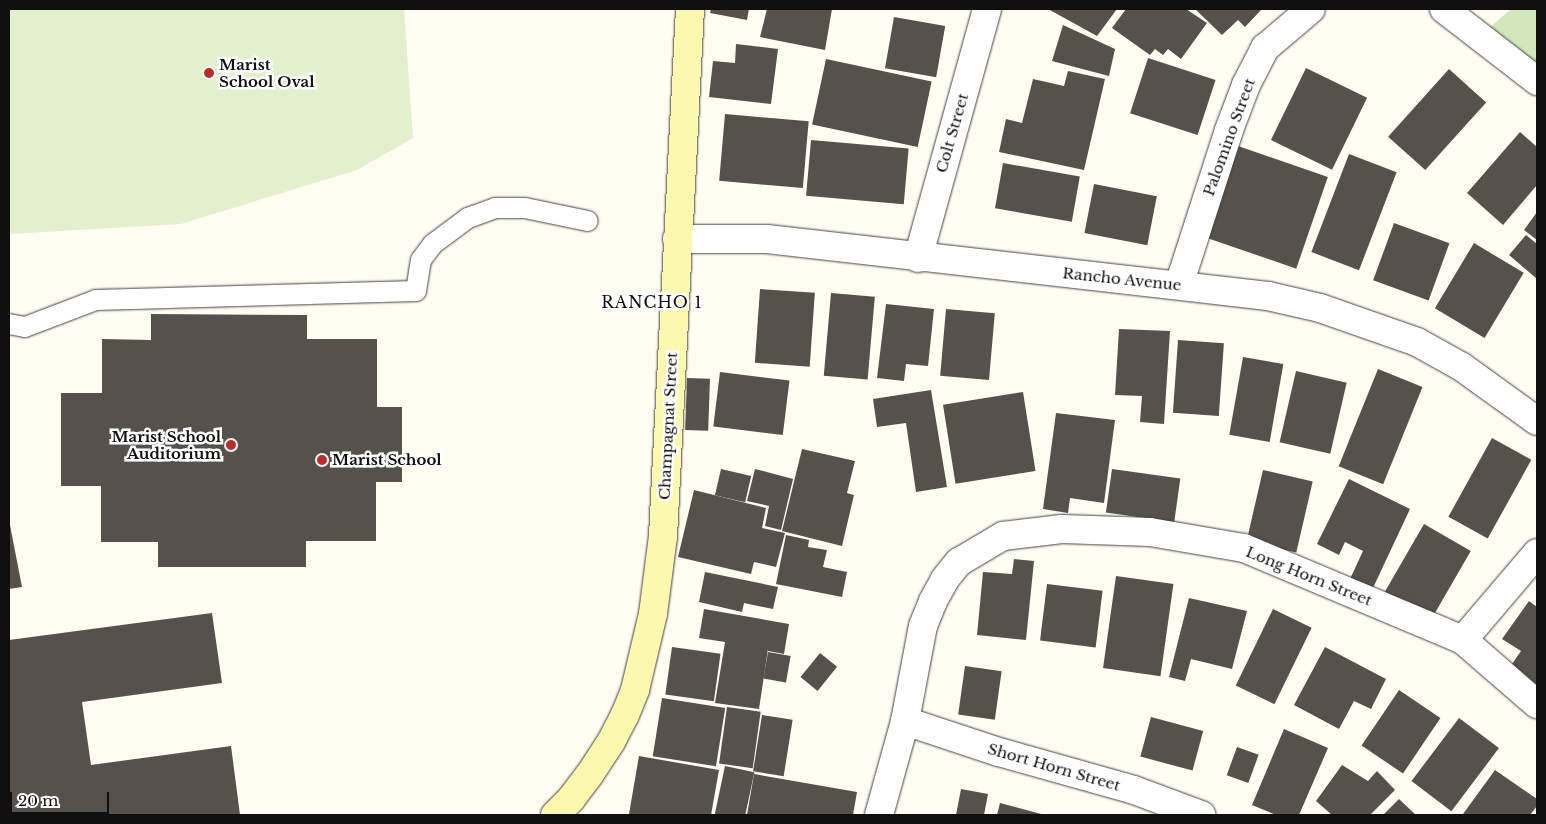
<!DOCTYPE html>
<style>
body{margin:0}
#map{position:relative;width:1546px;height:824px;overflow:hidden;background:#fffdf1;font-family:"Libre Baskerville",serif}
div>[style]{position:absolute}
.green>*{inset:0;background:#d0e8bb}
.pitch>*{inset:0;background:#e2f0cd}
.building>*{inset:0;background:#57514b;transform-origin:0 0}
.roads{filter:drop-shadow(0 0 1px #424242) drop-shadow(0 0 1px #424242)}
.lane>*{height:20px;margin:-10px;padding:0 10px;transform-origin:10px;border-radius:10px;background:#fff}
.street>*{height:28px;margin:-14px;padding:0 14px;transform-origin:14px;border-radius:14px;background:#fff}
.secondary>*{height:28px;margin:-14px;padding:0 14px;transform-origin:14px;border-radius:14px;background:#fcf8ae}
.dots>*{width:14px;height:14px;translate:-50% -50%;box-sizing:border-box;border:2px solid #fff;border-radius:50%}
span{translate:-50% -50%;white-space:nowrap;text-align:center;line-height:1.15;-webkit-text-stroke:5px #fff;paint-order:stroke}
.poi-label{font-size:15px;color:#0f0f0f;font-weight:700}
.left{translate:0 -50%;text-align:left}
.right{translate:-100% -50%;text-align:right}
.street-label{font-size:15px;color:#0f0f0f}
.neighbourhood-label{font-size:16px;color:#0f0f0f;letter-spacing:1px}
.frame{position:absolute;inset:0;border:10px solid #0f0f0f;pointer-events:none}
.scale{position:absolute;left:10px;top:792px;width:99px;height:22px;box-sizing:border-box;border:2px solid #0f0f0f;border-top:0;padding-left:6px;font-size:15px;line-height:18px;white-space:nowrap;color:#0f0f0f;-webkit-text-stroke:4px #fff;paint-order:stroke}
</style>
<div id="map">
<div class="green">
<i style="clip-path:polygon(1511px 9px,1537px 9px,1537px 66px,1489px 28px)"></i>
</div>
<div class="pitch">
<i style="clip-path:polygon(9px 9px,404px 9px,413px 138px,357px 170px,181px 224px,9px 234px)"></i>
</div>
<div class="building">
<i style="clip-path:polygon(711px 9px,749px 9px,747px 20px,710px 13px)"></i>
<i style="clip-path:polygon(767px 9px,832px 9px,825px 50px,760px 37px)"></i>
<i style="clip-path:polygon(1048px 9px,1117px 9px,1097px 36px)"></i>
<i style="clip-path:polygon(1126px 9px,1186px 9px,1207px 23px,1181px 59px,1168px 49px,1163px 55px,1155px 49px,1150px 55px,1112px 28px)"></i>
<i style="clip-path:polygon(1195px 9px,1262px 9px,1245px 27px,1238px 20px,1222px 35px)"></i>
<i style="left:894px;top:17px;width:52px;height:52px;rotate:10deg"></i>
<i style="clip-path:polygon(1063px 25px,1115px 49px,1109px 76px,1052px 61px)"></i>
<i style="clip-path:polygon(736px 44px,778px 49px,771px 104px,709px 97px,713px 61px,735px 63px)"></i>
<i style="left:1148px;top:58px;width:71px;height:58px;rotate:18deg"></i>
<i style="left:826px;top:59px;width:108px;height:67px;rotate:12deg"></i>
<i style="left:1306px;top:68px;width:68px;height:80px;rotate:26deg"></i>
<i style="left:1449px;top:69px;width:50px;height:91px;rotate:42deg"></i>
<i style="clip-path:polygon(1068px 71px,1105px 79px,1084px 170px,999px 152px,1006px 119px,1022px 123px,1033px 79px,1064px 86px)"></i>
<i style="left:725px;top:114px;width:84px;height:67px;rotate:5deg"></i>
<i style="clip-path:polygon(1520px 132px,1537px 147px,1537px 185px,1503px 225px,1467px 193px)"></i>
<i style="left:811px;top:140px;width:98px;height:56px;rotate:5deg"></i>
<i style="left:1238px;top:146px;width:95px;height:97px;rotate:19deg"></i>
<i style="left:1349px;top:154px;width:51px;height:105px;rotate:21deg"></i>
<i style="left:1003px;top:163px;width:78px;height:46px;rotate:10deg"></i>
<i style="left:1094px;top:184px;width:64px;height:50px;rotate:11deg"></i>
<i style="clip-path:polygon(1537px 212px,1537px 240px,1524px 230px)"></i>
<i style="left:1394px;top:223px;width:59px;height:61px;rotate:20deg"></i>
<i style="clip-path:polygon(1526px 235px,1537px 244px,1537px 279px,1509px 255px)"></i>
<i style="left:1474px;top:243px;width:58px;height:76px;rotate:31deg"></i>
<i style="left:760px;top:289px;width:55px;height:74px;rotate:4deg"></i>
<i style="left:831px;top:293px;width:44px;height:83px;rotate:5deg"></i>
<i style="clip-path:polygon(886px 304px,934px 309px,928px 366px,906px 364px,904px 381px,877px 378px)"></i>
<i style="left:946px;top:309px;width:49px;height:67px;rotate:5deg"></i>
<i style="clip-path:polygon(151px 314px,307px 315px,307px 339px,377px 339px,377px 407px,402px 407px,402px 482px,376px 482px,376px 541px,306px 541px,306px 567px,158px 567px,158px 542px,101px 542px,101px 486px,61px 486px,61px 393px,102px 393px,102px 339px,151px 340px)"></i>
<i style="clip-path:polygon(1119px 329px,1170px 331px,1164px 424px,1140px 422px,1142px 396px,1115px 395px)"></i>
<i style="left:1178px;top:340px;width:46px;height:73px;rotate:4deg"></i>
<i style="left:1243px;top:357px;width:41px;height:79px;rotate:10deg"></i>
<i style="left:1378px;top:369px;width:48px;height:105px;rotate:22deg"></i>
<i style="left:1296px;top:371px;width:52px;height:73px;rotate:13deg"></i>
<i style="left:720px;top:372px;width:70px;height:55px;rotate:7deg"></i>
<i style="left:687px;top:378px;width:23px;height:52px;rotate:2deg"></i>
<i style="clip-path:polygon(931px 390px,947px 487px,916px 492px,906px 423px,877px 427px,873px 399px)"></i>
<i style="left:1023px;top:392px;width:80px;height:81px;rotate:81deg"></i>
<i style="clip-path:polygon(1056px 413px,1115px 420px,1104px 503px,1070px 498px,1068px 513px,1043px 509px)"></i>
<i style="left:1492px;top:438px;width:45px;height:90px;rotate:29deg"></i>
<i style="clip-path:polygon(802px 449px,855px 461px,847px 493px,854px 495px,842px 546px,782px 531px)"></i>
<i style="left:721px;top:469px;width:31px;height:27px;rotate:13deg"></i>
<i style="clip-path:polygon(755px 469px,793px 479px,781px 530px,765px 526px,769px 506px,747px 501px)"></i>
<i style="left:1112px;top:469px;width:69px;height:44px;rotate:8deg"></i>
<i style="left:1263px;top:470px;width:51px;height:73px;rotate:13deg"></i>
<i style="clip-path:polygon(1349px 479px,1410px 509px,1372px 590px,1350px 579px,1363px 551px,1345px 542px,1339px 555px,1317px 544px)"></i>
<i style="clip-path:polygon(694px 490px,766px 508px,762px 528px,785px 533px,776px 567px,754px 562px,751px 574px,678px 557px)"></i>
<i style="clip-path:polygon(9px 520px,22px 587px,9px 589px)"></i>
<i style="left:1424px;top:524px;width:54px;height:78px;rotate:30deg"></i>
<i style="clip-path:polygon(786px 535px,809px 540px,808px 547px,827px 550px,823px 567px,847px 572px,842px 597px,776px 584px)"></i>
<i style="clip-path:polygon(1014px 559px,1034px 561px,1026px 640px,977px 635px,983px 572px,1012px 574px)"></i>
<i style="clip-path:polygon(705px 572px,778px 587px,773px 609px,744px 603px,742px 612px,699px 602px)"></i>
<i style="left:1116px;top:576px;width:58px;height:93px;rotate:8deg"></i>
<i style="left:1047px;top:584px;width:56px;height:57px;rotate:7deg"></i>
<i style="clip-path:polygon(1189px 598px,1247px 611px,1232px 669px,1191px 659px,1185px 681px,1169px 677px)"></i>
<i style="clip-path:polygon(1529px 601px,1537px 607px,1537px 698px,1505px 674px,1521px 651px,1502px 639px)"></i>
<i style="clip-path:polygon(704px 609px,789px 624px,784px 654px,768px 651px,768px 649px,759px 709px,715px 703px,725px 642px,699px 638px)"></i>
<i style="left:1273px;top:609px;width:43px;height:85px;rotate:26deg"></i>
<i style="clip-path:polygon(212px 613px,222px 683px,82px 702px,91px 765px,231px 746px,240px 815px,9px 815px,9px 640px)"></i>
<i style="left:672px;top:647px;width:49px;height:48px;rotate:8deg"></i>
<i style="clip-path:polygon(1325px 647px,1386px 679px,1371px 709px,1354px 701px,1339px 729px,1294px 705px)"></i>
<i style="left:768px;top:652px;width:23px;height:27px;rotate:10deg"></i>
<i style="left:820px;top:653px;width:22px;height:31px;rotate:39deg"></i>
<i style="left:965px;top:666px;width:37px;height:49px;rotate:8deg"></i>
<i style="left:1399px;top:690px;width:50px;height:67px;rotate:34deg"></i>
<i style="left:662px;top:698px;width:64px;height:59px;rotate:9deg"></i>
<i style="left:727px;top:707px;width:34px;height:57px;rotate:8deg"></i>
<i style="left:762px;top:715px;width:31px;height:57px;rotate:9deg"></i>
<i style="left:1151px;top:717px;width:54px;height:41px;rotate:15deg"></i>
<i style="left:1459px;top:718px;width:50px;height:79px;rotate:37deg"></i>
<i style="clip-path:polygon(1284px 729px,1328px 748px,1299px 815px,1276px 815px,1252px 805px)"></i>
<i style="left:1237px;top:747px;width:23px;height:30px;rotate:20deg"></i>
<i style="clip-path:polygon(639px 756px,719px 770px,711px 815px,629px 814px)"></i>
<i style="clip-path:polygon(1342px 765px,1368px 781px,1377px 771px,1395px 790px,1370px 815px,1332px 815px,1316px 801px)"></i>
<i style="left:725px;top:766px;width:30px;height:50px;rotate:12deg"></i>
<i style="clip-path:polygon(1495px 770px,1537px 799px,1537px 806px,1530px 815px,1463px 814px)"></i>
<i style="clip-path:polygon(754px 774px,857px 792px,853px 815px,747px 815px)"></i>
<i style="clip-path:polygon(961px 789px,988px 794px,984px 815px,956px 815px)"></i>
<i style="clip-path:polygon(1399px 799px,1416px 815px,1383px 815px)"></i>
<i style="clip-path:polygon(1000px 803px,1045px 815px,997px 815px)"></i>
</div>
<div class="roads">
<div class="lane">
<i style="left:9px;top:324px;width:16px;rotate:11deg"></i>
<i style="left:25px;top:327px;width:76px;rotate:-20.8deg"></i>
<i style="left:96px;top:300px;width:320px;rotate:-1.6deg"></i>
<i style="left:416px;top:291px;width:31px;rotate:-81deg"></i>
<i style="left:421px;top:260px;width:20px;rotate:-53deg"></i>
<i style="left:433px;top:244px;width:44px;rotate:-36.6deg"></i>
<i style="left:468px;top:218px;width:29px;rotate:-20deg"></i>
<i style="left:495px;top:208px;width:30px"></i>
<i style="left:525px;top:208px;width:64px;rotate:11.7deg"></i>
</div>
<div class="street">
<i style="left:1444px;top:9px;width:118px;rotate:37.7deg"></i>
<i style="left:677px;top:239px;width:90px"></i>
<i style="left:767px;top:239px;width:504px;rotate:6.49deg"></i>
<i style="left:1268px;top:296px;width:53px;rotate:13deg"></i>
<i style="left:1320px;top:308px;width:103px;rotate:19.3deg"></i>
<i style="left:1417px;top:342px;width:51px;rotate:29.1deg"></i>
<i style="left:1462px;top:367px;width:92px;rotate:35.8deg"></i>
<i style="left:918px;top:258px;width:258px;rotate:-74.5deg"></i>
<i style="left:1179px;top:285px;width:163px;rotate:-72.1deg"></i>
<i style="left:1229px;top:130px;width:48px;rotate:-69.3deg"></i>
<i style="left:1246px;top:85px;width:42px;rotate:-62.8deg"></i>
<i style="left:1265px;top:48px;width:60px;rotate:-40.3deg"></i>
<i style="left:1463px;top:640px;width:114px;rotate:-49.6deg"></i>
<i style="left:905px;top:721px;width:99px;rotate:18.3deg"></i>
<i style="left:999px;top:752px;width:140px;rotate:15.7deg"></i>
<i style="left:1134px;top:790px;width:72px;rotate:20.5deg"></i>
<i style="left:879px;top:815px;width:98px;rotate:-74.5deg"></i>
<i style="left:905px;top:721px;width:97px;rotate:-79.3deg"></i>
<i style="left:923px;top:626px;width:27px;rotate:-68deg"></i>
<i style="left:933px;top:601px;width:25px;rotate:-61deg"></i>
<i style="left:945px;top:579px;width:22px;rotate:-51deg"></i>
<i style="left:959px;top:562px;width:51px;rotate:-30.6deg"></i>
<i style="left:1003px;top:536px;width:59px;rotate:-6.8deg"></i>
<i style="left:1062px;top:529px;width:88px;rotate:2deg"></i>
<i style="left:1150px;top:532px;width:95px;rotate:9.7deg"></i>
<i style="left:1244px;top:548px;width:238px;rotate:22.8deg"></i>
<i style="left:1463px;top:640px;width:98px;rotate:40.9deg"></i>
</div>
<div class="secondary">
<i style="left:555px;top:815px;width:23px;rotate:-45deg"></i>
<i style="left:571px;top:799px;width:31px;rotate:-53deg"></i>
<i style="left:590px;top:774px;width:38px;rotate:-57deg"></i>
<i style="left:611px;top:742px;width:30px;rotate:-63deg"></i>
<i style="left:625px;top:715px;width:27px;rotate:-68deg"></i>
<i style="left:635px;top:690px;width:78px;rotate:-76.7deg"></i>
<i style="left:653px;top:614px;width:79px;rotate:-82.7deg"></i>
<i style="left:663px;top:536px;width:528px;rotate:-87.07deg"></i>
</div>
</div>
<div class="dots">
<i style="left:209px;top:73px;background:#bb2b2a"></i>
<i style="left:231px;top:445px;background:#bb2b2a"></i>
<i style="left:322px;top:460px;background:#bb2b2a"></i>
</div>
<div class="poi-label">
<span class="left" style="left:219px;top:73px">Marist<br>School Oval</span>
<span class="right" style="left:221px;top:445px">Marist School<br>Auditorium</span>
<span class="left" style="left:332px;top:460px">Marist School</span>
</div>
<div class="street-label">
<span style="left:952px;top:133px;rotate:-74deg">Colt Street</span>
<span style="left:1229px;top:137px;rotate:-70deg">Palomino Street</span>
<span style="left:1122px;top:279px;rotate:6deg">Rancho Avenue</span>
<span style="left:668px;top:426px;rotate:-87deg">Champagnat Street</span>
<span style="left:1309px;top:576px;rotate:22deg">Long Horn Street</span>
<span style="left:1054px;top:767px;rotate:16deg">Short Horn Street</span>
</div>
<div class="neighbourhood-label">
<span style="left:652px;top:302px">RANCHO 1</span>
</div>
<div class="frame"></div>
<div class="scale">20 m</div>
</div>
